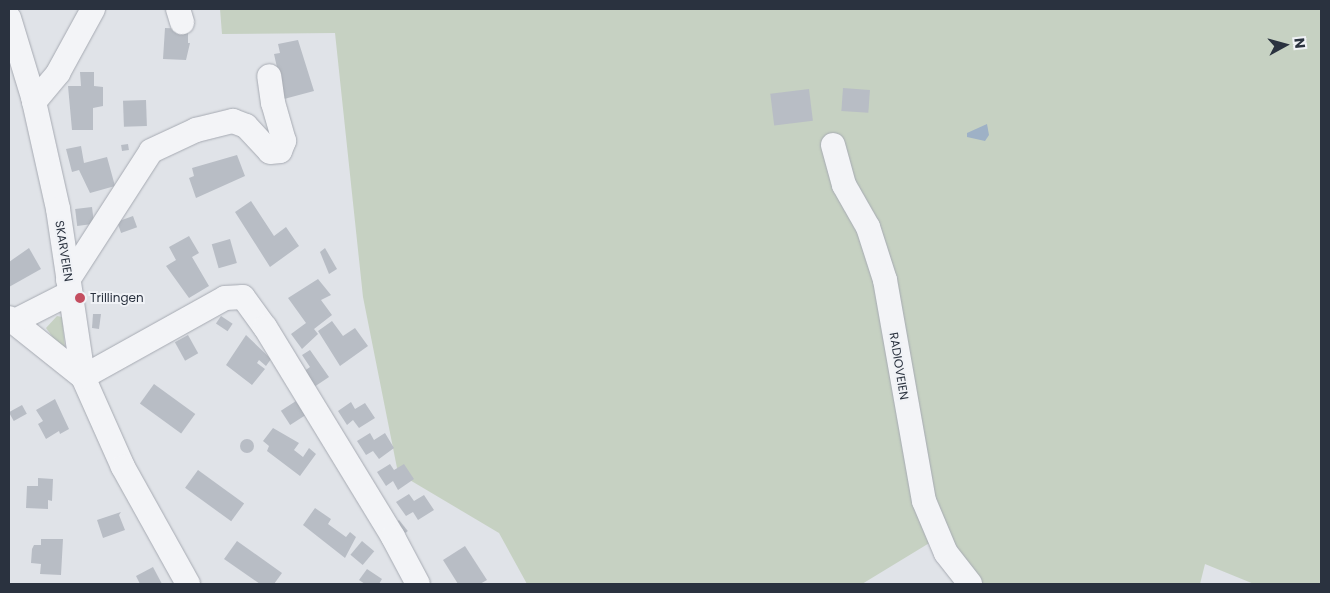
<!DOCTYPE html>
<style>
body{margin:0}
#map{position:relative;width:1330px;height:593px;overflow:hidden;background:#e0e3e8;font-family:Poppins,sans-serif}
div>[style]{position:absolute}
.green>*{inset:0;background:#c6d1c2}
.water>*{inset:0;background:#9eb1c6}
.building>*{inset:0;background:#b8bdc5;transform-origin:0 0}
.round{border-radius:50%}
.roads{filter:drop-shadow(0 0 1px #a6aab2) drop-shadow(0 0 1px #a6aab2)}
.minor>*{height:24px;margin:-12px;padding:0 12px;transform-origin:12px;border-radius:12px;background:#f3f4f7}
.dots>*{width:14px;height:14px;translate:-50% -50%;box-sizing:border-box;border:2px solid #f0f2f6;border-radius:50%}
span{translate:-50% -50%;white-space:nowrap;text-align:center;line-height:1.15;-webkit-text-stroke:4px #f0f2f6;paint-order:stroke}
.street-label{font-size:12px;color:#2a323f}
.poi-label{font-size:12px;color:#2a323f}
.left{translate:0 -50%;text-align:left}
.frame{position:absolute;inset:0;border:10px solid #2a323f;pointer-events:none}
.north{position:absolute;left:1260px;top:20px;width:50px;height:50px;-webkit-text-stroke:4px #f0f2f6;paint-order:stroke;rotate:83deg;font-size:14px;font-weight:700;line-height:20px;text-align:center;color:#2a323f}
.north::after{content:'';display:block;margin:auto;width:18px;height:22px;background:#2a323f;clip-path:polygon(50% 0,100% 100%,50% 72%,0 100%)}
</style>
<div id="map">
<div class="green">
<i style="clip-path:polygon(220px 9px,1321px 9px,1321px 584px,1254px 584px,1205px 564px,1200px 584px,973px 584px,931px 542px,862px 584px,527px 584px,499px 533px,398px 473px,363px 297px,335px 33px,222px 34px)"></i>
<i style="clip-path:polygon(57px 316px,62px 317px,65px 347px,59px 346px,46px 328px)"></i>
</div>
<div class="water">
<i style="clip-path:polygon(987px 124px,989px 135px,985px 141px,967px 137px,967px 133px)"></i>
</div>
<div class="building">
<i style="clip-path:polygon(165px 28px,188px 29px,188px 43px,190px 43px,186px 60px,163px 59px)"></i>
<i style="clip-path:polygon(298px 40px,314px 91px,284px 99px,274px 54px,280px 53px,278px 44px)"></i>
<i style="clip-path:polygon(80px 72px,94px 72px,94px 86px,103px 87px,103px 106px,93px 108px,93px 130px,72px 130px,68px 86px,81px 86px)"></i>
<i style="left:843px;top:88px;width:27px;height:23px;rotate:4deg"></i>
<i style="left:809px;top:89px;width:32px;height:39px;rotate:83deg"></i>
<i style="left:146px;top:100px;width:26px;height:23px;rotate:88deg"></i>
<i style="left:128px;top:144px;width:6px;height:7px;rotate:81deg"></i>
<i style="clip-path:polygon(81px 146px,84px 163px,107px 157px,115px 186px,90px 193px,79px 170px,72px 172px,66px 149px)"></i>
<i style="clip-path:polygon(237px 155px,245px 176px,196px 198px,189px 178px,194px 176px,192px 168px)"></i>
<i style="clip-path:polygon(251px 201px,274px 236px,286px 227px,299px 246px,270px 267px,235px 212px)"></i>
<i style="left:92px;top:207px;width:17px;height:17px;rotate:83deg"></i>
<i style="left:133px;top:216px;width:12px;height:17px;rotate:70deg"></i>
<i style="clip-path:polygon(189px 236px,199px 253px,192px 257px,209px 286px,189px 298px,166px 266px,176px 260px,169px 247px)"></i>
<i style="left:230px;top:239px;width:25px;height:19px;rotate:74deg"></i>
<i style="clip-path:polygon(29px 248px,41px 269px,9px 287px,9px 262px)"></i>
<i style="clip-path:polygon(325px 248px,337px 269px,329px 274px,320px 252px)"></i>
<i style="clip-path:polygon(318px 279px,331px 295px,321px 300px,332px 315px,314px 329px,318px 334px,302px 349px,291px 334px,306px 323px,288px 298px)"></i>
<i style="left:102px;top:295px;width:7px;height:9px;rotate:90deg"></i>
<i style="clip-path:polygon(93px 314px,101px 314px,99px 329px,92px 328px)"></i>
<i style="left:221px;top:316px;width:14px;height:9px;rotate:34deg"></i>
<i style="clip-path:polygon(332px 321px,343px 336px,355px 328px,368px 346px,340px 366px,318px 331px)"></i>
<i style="left:188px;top:335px;width:21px;height:15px;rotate:61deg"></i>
<i style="clip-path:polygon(246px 335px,271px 359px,266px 366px,259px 360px,257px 363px,265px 369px,252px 385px,226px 365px)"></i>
<i style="clip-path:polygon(310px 350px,329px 377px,314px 387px,303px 372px,310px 367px,302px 355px)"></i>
<i style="left:154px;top:384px;width:51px;height:24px;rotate:36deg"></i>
<i style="clip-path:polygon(55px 399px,69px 429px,60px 434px,59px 431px,46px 439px,38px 424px,43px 421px,36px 410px)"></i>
<i style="left:296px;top:401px;width:17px;height:18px;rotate:57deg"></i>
<i style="clip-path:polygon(351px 402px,355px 409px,365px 403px,375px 418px,359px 428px,353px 420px,347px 425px,338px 411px)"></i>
<i style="left:22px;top:405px;width:10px;height:15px;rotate:61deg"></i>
<i style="clip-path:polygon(273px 428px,299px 443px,294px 450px,303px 457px,309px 448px,316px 454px,300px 476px,267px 451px,269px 446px,263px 441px)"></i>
<i style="clip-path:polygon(370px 433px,374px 440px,385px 433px,394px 448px,379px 459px,373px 451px,366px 455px,357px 441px)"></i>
<i class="round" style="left:240px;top:439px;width:14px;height:14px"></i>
<i style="clip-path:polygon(390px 464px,394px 470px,404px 464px,414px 479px,398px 490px,393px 481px,386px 486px,377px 472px)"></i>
<i style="left:198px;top:470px;width:57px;height:22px;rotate:36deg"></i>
<i style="clip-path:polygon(38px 478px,53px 479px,52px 501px,48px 500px,48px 509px,26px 508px,27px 486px,38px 486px)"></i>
<i style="clip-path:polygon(409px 494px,414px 501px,424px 495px,434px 510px,418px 520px,413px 512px,406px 516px,396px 502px)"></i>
<i style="clip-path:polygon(315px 508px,331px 519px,328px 524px,346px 537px,350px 532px,356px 537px,345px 558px,303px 525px)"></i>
<i style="clip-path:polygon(121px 512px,119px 515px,125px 530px,103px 538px,97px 520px)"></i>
<i style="left:399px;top:520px;width:14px;height:6px;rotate:51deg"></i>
<i style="clip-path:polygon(41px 539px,63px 539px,61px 575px,40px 574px,41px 564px,31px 563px,32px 549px,34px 545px,41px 545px)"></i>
<i style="clip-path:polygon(237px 541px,282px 573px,274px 584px,260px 584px,224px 559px)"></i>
<i style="left:362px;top:541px;width:16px;height:18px;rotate:40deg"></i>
<i style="clip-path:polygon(465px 546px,487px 580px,480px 584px,458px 584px,443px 560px)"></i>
<i style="clip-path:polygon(153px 567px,162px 584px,140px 584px,136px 576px)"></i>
<i style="clip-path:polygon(367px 569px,382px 579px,379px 584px,365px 584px,359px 580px)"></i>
</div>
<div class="roads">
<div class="minor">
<i style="left:178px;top:9px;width:14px;rotate:73deg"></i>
<i style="left:9px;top:18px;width:83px;rotate:73.1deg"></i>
<i style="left:33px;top:97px;width:115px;rotate:77.4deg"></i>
<i style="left:58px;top:209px;width:170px;rotate:81.5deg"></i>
<i style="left:83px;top:377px;width:98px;rotate:66deg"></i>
<i style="left:123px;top:467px;width:134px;rotate:60.9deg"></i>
<i style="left:34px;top:102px;width:38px;rotate:-50deg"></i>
<i style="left:58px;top:73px;width:73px;rotate:-61.3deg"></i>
<i style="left:833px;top:145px;width:41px;rotate:74.6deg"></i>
<i style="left:844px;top:185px;width:48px;rotate:60.3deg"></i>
<i style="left:868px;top:227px;width:56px;rotate:72.2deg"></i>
<i style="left:885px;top:280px;width:224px;rotate:80deg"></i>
<i style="left:924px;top:501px;width:56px;rotate:67.1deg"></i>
<i style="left:946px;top:553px;width:39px;rotate:52deg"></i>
<i style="left:68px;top:280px;width:153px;rotate:-57.2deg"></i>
<i style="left:151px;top:151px;width:50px;rotate:-25deg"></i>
<i style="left:196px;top:130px;width:38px;rotate:-14deg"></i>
<i style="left:233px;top:121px;width:14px;rotate:21deg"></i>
<i style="left:246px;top:126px;width:35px;rotate:47deg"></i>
<i style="left:270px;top:152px;width:10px;rotate:-6deg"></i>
<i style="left:280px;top:151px;width:11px;rotate:-68deg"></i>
<i style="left:284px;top:141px;width:40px;rotate:-106deg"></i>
<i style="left:273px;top:103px;width:27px;rotate:-98deg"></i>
<i style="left:9px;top:318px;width:95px;rotate:38.6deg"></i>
<i style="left:83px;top:377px;width:162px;rotate:-29.1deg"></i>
<i style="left:225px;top:298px;width:18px;rotate:-3deg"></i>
<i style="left:243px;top:297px;width:37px;rotate:54deg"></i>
<i style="left:265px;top:327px;width:246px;rotate:58.6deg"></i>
<i style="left:393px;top:537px;width:53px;rotate:62deg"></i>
<i style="left:13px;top:322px;width:64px;rotate:-27deg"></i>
</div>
</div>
<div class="dots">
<i style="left:80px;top:298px;background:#c44e60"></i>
</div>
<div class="street-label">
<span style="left:64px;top:251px;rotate:81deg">SKARVEIEN</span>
<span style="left:899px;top:366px;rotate:81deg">RADIOVEIEN</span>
</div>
<div class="poi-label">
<span class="left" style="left:90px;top:298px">Trillingen</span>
</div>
<div class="frame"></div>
<div class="north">N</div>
</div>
